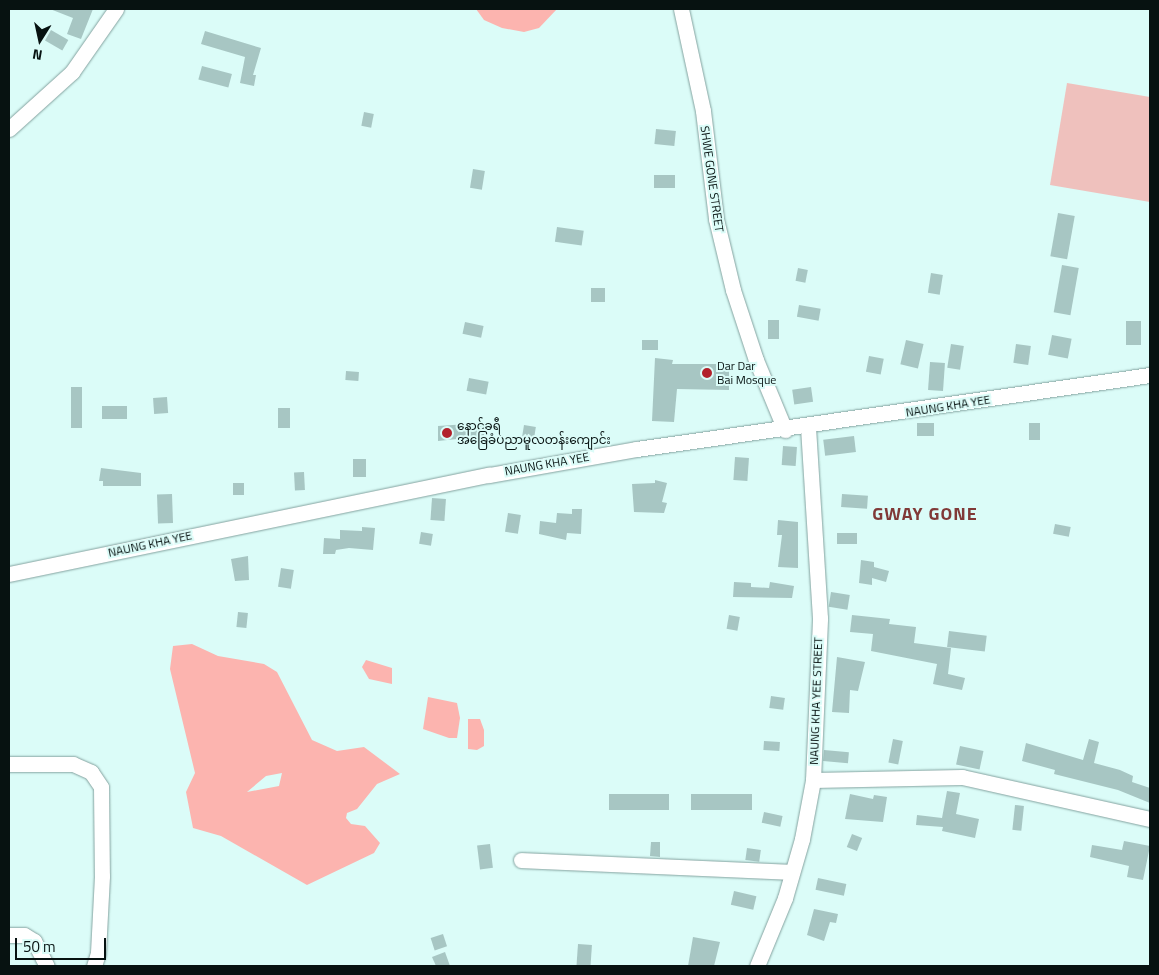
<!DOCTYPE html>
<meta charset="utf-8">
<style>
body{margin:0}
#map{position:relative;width:1159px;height:975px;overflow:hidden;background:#dbfcf8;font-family:"Titillium Web","Noto Sans Myanmar",sans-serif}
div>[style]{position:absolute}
.green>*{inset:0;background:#efc1bd}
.water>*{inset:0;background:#fcb4af}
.building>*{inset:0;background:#a7c6c3;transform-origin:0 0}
.roads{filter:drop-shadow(0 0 1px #84a29f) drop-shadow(0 0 1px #84a29f)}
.minor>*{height:15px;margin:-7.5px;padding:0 7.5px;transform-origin:7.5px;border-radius:7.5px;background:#fff}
.dots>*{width:14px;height:14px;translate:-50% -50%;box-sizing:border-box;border:2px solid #dbfcf8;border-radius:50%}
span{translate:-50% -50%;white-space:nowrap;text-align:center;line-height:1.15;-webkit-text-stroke:4px #dbfcf8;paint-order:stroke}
.street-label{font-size:12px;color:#071211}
.poi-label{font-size:12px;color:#071211}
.left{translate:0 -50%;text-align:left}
.district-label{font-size:18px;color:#803937;font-weight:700;letter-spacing:1px}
.frame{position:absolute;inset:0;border:10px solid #071211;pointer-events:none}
.north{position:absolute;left:15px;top:15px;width:50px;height:50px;-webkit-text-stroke:4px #dbfcf8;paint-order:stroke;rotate:190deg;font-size:14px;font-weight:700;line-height:20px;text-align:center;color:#071211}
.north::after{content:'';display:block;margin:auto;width:18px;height:22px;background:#071211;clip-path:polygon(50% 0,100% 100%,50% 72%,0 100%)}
.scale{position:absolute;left:15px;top:938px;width:91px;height:22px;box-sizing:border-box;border:2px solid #071211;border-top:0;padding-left:6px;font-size:15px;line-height:18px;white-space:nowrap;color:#071211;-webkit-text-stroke:4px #dbfcf8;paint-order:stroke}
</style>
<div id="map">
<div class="green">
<i style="clip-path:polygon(1067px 83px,1150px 97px,1150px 202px,1050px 185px)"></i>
</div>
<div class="water">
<i style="clip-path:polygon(476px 9px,557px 9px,539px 28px,524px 32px,502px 28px,484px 20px)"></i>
<i style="clip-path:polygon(evenodd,192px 644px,218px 656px,264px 664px,277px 672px,312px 740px,337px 751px,364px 747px,400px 774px,377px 784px,357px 809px,347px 813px,346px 818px,351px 824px,365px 826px,380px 843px,374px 853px,307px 885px,221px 836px,193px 828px,186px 792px,195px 773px,170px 669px,173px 646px,192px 644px,282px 773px,279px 786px,247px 792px,266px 776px,282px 773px)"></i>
<i style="clip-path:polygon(366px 660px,392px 668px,392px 684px,369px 679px,362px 667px)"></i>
<i style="clip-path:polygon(428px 697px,457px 703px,460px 718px,457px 738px,449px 738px,423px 729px)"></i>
<i style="clip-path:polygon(468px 719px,480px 719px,484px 730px,484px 746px,477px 750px,468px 749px)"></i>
</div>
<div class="building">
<i style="clip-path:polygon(50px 9px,93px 9px,81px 39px,67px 34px,73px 18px)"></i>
<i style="left:51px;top:30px;width:20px;height:12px;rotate:30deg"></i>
<i style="clip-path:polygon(205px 31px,261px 48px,253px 75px,256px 75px,254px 86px,240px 83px,245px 57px,201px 44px)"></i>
<i style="left:202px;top:66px;width:31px;height:14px;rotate:15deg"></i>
<i style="left:364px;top:112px;width:10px;height:14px;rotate:11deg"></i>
<i style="left:656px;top:129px;width:20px;height:15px;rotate:6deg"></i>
<i style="left:473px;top:169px;width:12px;height:19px;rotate:9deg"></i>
<i style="left:654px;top:175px;width:21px;height:13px"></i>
<i style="left:1058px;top:213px;width:17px;height:44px;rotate:10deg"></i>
<i style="left:557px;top:227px;width:27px;height:15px;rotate:8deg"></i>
<i style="left:1062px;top:265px;width:17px;height:48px;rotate:10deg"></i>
<i style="left:798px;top:268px;width:10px;height:13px;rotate:11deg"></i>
<i style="left:931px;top:273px;width:12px;height:20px;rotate:9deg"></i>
<i style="left:591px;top:288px;width:14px;height:14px"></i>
<i style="left:799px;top:305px;width:22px;height:12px;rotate:10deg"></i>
<i style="left:768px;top:320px;width:11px;height:19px"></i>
<i style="left:1126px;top:321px;width:15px;height:24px"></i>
<i style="left:465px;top:322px;width:19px;height:12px;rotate:12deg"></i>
<i style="left:1052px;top:335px;width:20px;height:20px;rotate:11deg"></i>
<i style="left:642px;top:340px;width:16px;height:10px"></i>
<i style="left:906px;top:340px;width:18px;height:25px;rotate:13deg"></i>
<i style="left:951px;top:344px;width:13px;height:24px;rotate:9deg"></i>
<i style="left:1016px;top:344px;width:15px;height:19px;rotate:8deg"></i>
<i style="left:869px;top:356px;width:15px;height:16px;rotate:11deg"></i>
<i style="clip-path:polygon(655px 358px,673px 360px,672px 364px,729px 364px,729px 390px,677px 389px,674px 422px,652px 421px)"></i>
<i style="left:930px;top:362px;width:15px;height:28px;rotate:4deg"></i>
<i style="left:346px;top:371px;width:13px;height:9px;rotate:4deg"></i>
<i style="left:469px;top:378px;width:20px;height:13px;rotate:11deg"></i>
<i style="left:71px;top:387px;width:11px;height:41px"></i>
<i style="left:811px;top:387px;width:15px;height:19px;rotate:82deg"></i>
<i style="left:167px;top:397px;width:16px;height:14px;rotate:86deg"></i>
<i style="left:127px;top:406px;width:13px;height:25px;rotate:90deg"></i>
<i style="left:278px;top:408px;width:12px;height:20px"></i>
<i style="left:917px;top:423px;width:17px;height:13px"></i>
<i style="left:1029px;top:423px;width:11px;height:17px"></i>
<i style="clip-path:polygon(468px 424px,487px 427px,484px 443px,457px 439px,438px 441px,438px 426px)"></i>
<i style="left:524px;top:425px;width:12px;height:14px;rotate:9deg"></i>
<i style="left:854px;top:436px;width:16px;height:31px;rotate:83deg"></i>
<i style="left:783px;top:446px;width:14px;height:19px;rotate:4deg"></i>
<i style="left:735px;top:457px;width:14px;height:23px;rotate:4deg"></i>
<i style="left:353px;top:459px;width:13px;height:18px"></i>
<i style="clip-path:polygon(101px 468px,141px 473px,141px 486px,103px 486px,103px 481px,99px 481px)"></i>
<i style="left:304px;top:472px;width:18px;height:10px;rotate:87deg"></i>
<i style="clip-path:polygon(655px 480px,667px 483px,662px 502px,667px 503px,664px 513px,634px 512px,632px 484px,655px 483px)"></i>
<i style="left:233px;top:483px;width:11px;height:12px"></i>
<i style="left:172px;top:494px;width:29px;height:15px;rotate:88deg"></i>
<i style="left:842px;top:494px;width:26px;height:13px;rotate:4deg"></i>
<i style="left:432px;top:498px;width:14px;height:22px;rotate:4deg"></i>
<i style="clip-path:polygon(572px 509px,582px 509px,581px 534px,567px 533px,566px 540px,539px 534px,540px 521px,556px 523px,557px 513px,572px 514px)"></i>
<i style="left:508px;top:513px;width:13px;height:19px;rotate:9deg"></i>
<i style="clip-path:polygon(778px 520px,798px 522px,798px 568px,778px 567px,782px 535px,777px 535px)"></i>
<i style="left:1055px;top:524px;width:16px;height:10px;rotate:11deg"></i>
<i style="clip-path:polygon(362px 527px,375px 528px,373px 550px,349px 548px,336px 550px,335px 554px,323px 554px,324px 538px,340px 539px,340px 530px,362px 531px)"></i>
<i style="left:421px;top:532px;width:12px;height:12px;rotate:9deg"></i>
<i style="left:837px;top:533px;width:20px;height:11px"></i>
<i style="clip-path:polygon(248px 556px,249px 580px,235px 581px,231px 559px)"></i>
<i style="clip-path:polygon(861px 560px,874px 562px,874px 567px,889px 571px,886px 582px,872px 578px,872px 585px,859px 583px)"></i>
<i style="left:281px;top:568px;width:13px;height:19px;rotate:9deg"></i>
<i style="clip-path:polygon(734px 582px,751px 583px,751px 587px,769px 588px,770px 582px,794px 586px,792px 598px,733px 597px)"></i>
<i style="left:831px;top:592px;width:19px;height:15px;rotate:9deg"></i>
<i style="left:238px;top:612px;width:10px;height:15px;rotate:6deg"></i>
<i style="left:729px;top:615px;width:11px;height:14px;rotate:10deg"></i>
<i style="clip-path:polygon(852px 615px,890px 619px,889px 624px,916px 627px,914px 643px,951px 648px,948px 674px,965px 678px,962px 690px,933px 684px,937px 664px,871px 651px,873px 634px,850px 632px)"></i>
<i style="left:949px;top:631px;width:38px;height:16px;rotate:7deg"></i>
<i style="clip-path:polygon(837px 657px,865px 662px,858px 691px,850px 690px,849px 713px,832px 712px)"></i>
<i style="left:771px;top:696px;width:14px;height:12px;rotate:8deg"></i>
<i style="left:893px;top:739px;width:10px;height:24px;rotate:11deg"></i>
<i style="clip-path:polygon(1089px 739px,1099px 742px,1094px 763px,1120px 770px,1133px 776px,1132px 782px,1150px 788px,1150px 803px,1118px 790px,1054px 774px,1055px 770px,1022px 761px,1026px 743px,1083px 760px)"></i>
<i style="left:764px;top:741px;width:16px;height:9px;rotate:4deg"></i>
<i style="left:960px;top:746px;width:24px;height:19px;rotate:12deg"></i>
<i style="left:824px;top:750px;width:25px;height:11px;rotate:5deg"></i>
<i style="clip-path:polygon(947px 791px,960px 793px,956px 814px,979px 819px,975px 838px,942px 831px,943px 827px,916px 825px,917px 815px,942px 818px)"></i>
<i style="left:669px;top:794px;width:16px;height:60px;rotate:90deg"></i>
<i style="left:691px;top:794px;width:61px;height:16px"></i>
<i style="clip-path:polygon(850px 794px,873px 799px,874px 795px,887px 797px,883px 822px,845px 819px)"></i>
<i style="left:1015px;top:805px;width:9px;height:25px;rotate:6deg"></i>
<i style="left:764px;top:812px;width:19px;height:11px;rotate:12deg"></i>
<i style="left:852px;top:834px;width:11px;height:14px;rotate:22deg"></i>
<i style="clip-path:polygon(1124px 841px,1150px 846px,1143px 880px,1127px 877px,1129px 866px,1090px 857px,1092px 845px,1122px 850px)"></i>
<i style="clip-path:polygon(651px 842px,660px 842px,660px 857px,650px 856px)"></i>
<i style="left:490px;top:844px;width:24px;height:13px;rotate:83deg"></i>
<i style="left:747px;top:848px;width:14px;height:12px;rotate:8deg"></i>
<i style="left:818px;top:878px;width:29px;height:12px;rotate:12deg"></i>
<i style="left:734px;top:891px;width:23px;height:14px;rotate:13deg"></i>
<i style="clip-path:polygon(814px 909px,838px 914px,836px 923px,830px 922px,824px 941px,807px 935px)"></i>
<i style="left:443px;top:934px;width:13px;height:13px;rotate:72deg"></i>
<i style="clip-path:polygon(693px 937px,720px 942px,714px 966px,688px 966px)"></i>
<i style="left:578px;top:944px;width:14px;height:22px;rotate:4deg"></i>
<i style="clip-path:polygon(445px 952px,450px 966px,436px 966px,432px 957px)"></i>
</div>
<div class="roads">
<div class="minor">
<i style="left:681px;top:9px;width:104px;rotate:77.8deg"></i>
<i style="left:703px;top:111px;width:109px;rotate:83.1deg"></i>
<i style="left:716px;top:219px;width:73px;rotate:76.5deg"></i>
<i style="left:733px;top:290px;width:74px;rotate:71.8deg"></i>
<i style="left:756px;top:360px;width:76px;rotate:67.5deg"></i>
<i style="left:9px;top:129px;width:85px;rotate:-42.1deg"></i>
<i style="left:72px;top:72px;width:77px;rotate:-55.1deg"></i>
<i style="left:9px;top:574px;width:490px;rotate:-11.7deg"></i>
<i style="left:489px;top:475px;width:150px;rotate:-10deg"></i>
<i style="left:637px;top:449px;width:518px;rotate:-8.21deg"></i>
<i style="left:9px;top:764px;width:64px"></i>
<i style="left:73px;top:764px;width:20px;rotate:24deg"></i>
<i style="left:91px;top:772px;width:18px;rotate:56deg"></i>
<i style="left:101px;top:787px;width:89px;rotate:89.4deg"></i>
<i style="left:102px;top:876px;width:77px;rotate:93deg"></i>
<i style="left:98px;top:953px;width:14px;rotate:107deg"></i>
<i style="left:813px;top:780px;width:149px;rotate:-1.2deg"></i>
<i style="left:962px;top:777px;width:193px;rotate:12.6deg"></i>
<i style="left:521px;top:860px;width:271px;rotate:2.5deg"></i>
<i style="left:9px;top:935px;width:15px"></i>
<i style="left:24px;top:935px;width:12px;rotate:31deg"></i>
<i style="left:34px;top:941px;width:28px;rotate:63deg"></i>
<i style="left:757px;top:966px;width:74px;rotate:-67.6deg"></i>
<i style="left:785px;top:898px;width:61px;rotate:-73.9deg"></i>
<i style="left:802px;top:839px;width:60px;rotate:-79.4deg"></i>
<i style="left:813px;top:780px;width:162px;rotate:-87.5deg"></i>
<i style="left:820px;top:618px;width:191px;rotate:-93.6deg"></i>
</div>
</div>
<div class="dots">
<i style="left:707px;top:373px;background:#b2212b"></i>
<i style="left:447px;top:433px;background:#b2212b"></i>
</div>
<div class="street-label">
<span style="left:712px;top:179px;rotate:82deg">SHWE GONE STREET</span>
<span style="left:948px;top:406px;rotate:-9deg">NAUNG KHA YEE</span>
<span style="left:547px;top:464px;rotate:-10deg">NAUNG KHA YEE</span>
<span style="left:150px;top:544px;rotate:-12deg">NAUNG KHA YEE</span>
<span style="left:816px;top:701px;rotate:-88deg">NAUNG KHA YEE STREET</span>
</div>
<div class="poi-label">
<span class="left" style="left:717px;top:373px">Dar Dar<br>Bai Mosque</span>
<span class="left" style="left:457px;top:433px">နောင်ခရီ<br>အခြေခံပညာမူလတန်းကျောင်း</span>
</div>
<div class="district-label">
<span style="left:925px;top:514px">GWAY GONE</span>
</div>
<div class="frame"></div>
<div class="north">N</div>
<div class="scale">50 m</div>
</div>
